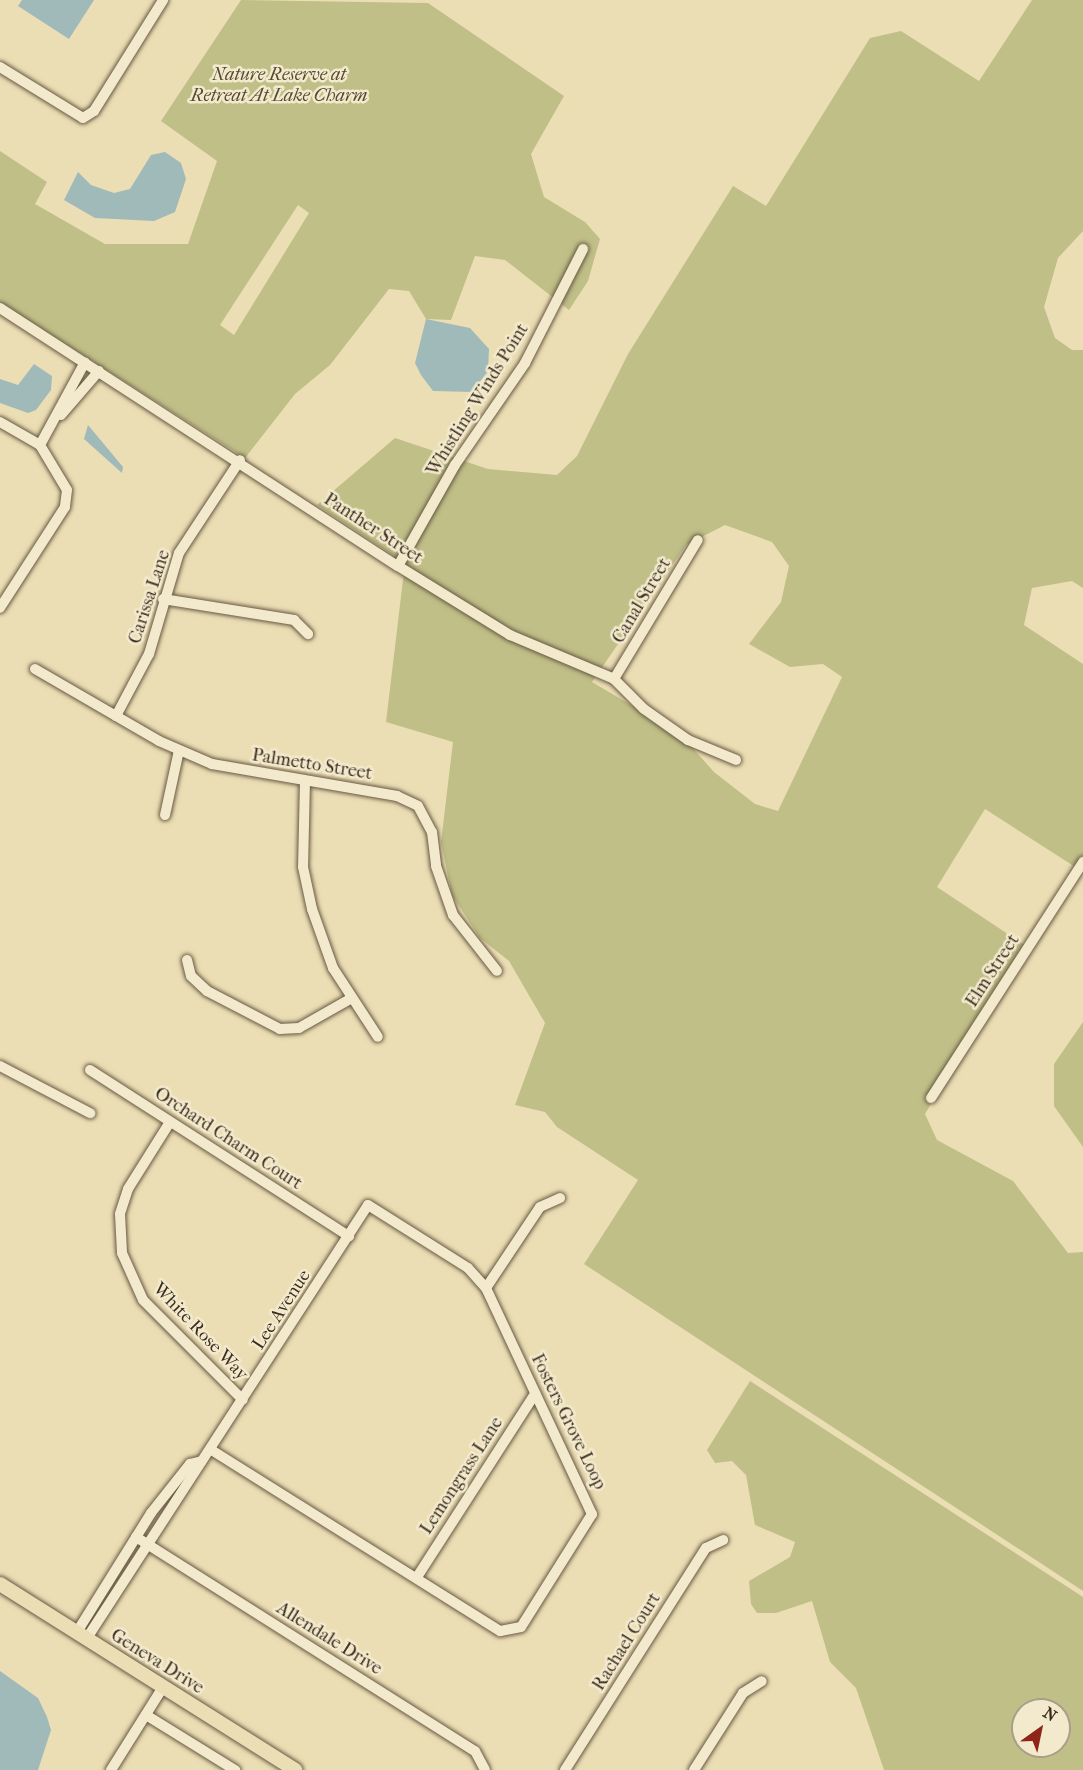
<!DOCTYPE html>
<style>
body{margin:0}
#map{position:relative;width:1083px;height:1770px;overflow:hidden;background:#ecdeb4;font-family:"IM FELL French Canon",serif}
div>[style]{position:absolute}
.green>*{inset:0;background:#c0bf87}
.water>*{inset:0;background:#a0b9b9}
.roads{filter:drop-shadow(0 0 2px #675944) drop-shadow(0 0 2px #675944)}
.minor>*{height:10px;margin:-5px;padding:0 5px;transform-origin:5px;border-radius:5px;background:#f3eace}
.major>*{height:14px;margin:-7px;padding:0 7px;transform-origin:7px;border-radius:7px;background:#ecdeb4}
span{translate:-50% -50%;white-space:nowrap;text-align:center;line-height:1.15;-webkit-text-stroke:5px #f3eace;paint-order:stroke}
.park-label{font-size:18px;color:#564a33;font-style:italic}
.street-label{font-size:18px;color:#3b2d1e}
.north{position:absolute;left:1011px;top:1698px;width:60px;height:60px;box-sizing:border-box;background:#f3eace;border:2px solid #a99e88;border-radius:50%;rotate:33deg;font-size:16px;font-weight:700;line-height:24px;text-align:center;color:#3b2d1e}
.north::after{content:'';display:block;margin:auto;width:21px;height:27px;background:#8f2418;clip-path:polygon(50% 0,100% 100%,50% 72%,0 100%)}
</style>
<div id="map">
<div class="green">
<i style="clip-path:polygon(evenodd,241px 0,428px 3px,564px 96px,531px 154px,544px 197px,585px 222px,600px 239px,588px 281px,569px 310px,505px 260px,475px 256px,451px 320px,426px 319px,409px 291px,389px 289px,330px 365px,295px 394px,245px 458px,0 302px,0 151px,47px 182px,35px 204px,105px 244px,188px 244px,217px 161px,161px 121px,241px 0,298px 205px,309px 213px,234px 335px,220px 325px,298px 205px)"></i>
<i style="clip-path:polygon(evenodd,1032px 0,1083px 0,1083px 231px,1058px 258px,1044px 307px,1055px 338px,1072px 350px,1083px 350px,1083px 588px,1072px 581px,1032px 588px,1024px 625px,1083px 664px,1083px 872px,985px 809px,937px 887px,1026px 946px,925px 1114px,937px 1140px,1013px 1181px,1068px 1253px,1083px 1252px,1083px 1591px,584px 1264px,638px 1180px,557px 1127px,545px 1112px,515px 1105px,545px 1023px,509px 961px,480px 938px,452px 895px,441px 842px,453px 742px,386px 722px,405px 563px,317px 505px,395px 438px,488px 469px,557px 475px,577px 456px,628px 354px,733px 186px,766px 206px,870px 38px,901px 31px,979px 81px,1032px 0,725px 525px,772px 542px,789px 566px,781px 602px,749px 644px,790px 667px,823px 664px,842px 677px,778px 811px,755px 804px,714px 772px,680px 734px,592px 682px,686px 545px,725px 525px)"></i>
<i style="clip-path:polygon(1083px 1022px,1083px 1147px,1054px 1106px,1054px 1064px)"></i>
<i style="clip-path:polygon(evenodd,750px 1381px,1083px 1597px,1083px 1770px,884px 1770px,856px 1688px,830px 1662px,812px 1601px,776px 1613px,757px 1613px,751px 1604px,749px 1581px,790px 1557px,795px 1542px,755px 1525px,746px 1475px,732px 1461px,715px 1463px,707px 1450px,750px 1381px,1023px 1710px,1059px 1710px,1059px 1746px,1023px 1746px,1023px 1710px)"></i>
</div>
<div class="water">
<i style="clip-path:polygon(22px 0,94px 0,69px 39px,18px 6px)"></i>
<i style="clip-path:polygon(165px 152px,181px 163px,186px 179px,175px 212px,154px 221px,95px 218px,64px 200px,78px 172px,91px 185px,114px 193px,130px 189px,151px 155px)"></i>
<i style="clip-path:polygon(426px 319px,470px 328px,489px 349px,488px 371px,472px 392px,433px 391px,421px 375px,415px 363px)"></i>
<i style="clip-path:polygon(34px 364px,52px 376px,51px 390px,36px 410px,28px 413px,0 403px,0 379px,18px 385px)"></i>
<i style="clip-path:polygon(88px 425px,123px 467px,122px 473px,84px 439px)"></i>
<i style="clip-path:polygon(0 1671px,38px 1698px,47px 1717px,51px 1730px,38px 1770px,0 1770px)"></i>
</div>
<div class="roads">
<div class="minor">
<i style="left:0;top:67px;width:97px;rotate:31.6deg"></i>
<i style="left:83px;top:118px;width:13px;rotate:-32deg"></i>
<i style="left:94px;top:111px;width:131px;rotate:-58.1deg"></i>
<i style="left:0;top:308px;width:474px;rotate:33deg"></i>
<i style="left:398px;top:566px;width:132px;rotate:31.6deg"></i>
<i style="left:510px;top:635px;width:113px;rotate:22.9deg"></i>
<i style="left:614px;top:679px;width:42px;rotate:45deg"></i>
<i style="left:644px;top:709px;width:54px;rotate:35.2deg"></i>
<i style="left:688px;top:740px;width:52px;rotate:22.6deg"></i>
<i style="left:61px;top:415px;width:58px;rotate:-49.2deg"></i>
<i style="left:0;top:422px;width:46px;rotate:29.9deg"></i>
<i style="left:40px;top:445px;width:52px;rotate:59deg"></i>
<i style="left:67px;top:490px;width:17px;rotate:97deg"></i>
<i style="left:65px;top:507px;width:120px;rotate:122.8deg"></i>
<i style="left:40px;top:445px;width:94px;rotate:-61.5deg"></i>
<i style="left:398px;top:566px;width:116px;rotate:-60.6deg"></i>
<i style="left:455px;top:465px;width:124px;rotate:-55.5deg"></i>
<i style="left:525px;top:363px;width:128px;rotate:-63deg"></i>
<i style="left:163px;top:599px;width:133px;rotate:9.1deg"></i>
<i style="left:294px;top:620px;width:20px;rotate:45deg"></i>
<i style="left:35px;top:669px;width:143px;rotate:30.1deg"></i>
<i style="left:159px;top:741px;width:58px;rotate:23.5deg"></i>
<i style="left:212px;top:764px;width:188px;rotate:9.8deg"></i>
<i style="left:397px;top:796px;width:23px;rotate:25deg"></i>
<i style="left:418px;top:806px;width:30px;rotate:62deg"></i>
<i style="left:432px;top:832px;width:34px;rotate:83deg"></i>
<i style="left:436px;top:866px;width:52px;rotate:70.9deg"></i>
<i style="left:453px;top:915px;width:71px;rotate:51.8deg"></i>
<i style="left:614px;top:679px;width:162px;rotate:-58.9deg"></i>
<i style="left:116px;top:716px;width:70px;rotate:-62deg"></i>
<i style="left:149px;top:654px;width:105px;rotate:-73.5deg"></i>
<i style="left:179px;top:553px;width:111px;rotate:-56.7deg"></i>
<i style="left:305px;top:781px;width:86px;rotate:91.3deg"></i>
<i style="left:303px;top:867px;width:43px;rotate:77.9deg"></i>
<i style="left:312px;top:909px;width:63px;rotate:70.4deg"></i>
<i style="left:333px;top:968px;width:82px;rotate:56.9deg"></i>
<i style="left:165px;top:815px;width:66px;rotate:-77.8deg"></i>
<i style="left:187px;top:960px;width:16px;rotate:76deg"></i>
<i style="left:191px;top:976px;width:22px;rotate:43deg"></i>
<i style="left:207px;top:991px;width:82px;rotate:27.5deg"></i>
<i style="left:280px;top:1029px;width:19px;rotate:-3deg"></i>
<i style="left:299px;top:1028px;width:59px;rotate:-29.6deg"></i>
<i style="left:0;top:1066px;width:102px;rotate:27.6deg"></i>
<i style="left:90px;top:1070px;width:308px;rotate:32.7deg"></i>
<i style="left:931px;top:1098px;width:281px;rotate:-57.2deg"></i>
<i style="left:170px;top:1122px;width:79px;rotate:122.1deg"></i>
<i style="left:128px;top:1189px;width:26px;rotate:108deg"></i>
<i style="left:120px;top:1214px;width:39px;rotate:87deg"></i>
<i style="left:122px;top:1253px;width:51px;rotate:65.9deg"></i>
<i style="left:143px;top:1300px;width:141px;rotate:45deg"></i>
<i style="left:486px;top:1288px;width:97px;rotate:-56.3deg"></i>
<i style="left:540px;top:1207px;width:22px;rotate:-24deg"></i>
<i style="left:136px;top:1537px;width:401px;rotate:32.3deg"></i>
<i style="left:475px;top:1751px;width:21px;rotate:62deg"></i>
<i style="left:417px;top:1577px;width:218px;rotate:-57.2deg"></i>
<i style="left:77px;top:1632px;width:140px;rotate:-58.1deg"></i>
<i style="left:151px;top:1513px;width:63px;rotate:-51.5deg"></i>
<i style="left:190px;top:1464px;width:12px;rotate:-14deg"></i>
<i style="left:87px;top:1638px;width:516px;rotate:-57.02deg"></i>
<i style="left:368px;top:1205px;width:118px;rotate:32.2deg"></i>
<i style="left:468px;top:1268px;width:27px;rotate:48deg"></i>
<i style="left:486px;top:1288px;width:250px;rotate:64.9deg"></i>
<i style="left:592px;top:1514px;width:133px;rotate:122.1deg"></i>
<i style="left:521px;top:1627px;width:21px;rotate:169deg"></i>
<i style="left:500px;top:1631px;width:341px;rotate:-147.9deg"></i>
<i style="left:146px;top:1715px;width:105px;rotate:31.7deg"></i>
<i style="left:111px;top:1770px;width:98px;rotate:-57.9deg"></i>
<i style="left:565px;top:1770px;width:263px;rotate:-57.6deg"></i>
<i style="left:706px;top:1548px;width:19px;rotate:-25deg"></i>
<i style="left:694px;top:1770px;width:91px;rotate:-57.5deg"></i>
<i style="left:743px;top:1693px;width:22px;rotate:-32deg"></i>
</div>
<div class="major">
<i style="left:0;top:1584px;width:349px;rotate:32.2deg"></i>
</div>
</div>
<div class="park-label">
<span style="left:279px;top:86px">Nature Reserve at<br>Retreat At Lake Charm</span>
</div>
<div class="street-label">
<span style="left:478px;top:400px;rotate:-58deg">Whistling Winds Point</span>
<span style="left:373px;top:529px;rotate:33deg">Panther Street</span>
<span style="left:150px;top:597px;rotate:-72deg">Carissa Lane</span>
<span style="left:642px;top:601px;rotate:-59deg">Canal Street</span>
<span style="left:312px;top:765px;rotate:9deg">Palmetto Street</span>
<span style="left:993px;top:971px;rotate:-57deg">Elm Street</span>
<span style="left:228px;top:1139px;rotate:33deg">Orchard Charm Court</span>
<span style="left:282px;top:1310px;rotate:-57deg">Lee Avenue</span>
<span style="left:200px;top:1332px;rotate:46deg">White Rose Way</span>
<span style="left:568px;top:1422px;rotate:64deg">Fosters Grove Loop</span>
<span style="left:462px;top:1476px;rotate:-57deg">Lemongrass Lane</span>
<span style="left:329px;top:1639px;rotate:32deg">Allendale Drive</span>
<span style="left:627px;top:1642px;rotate:-58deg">Rachael Court</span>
<span style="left:157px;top:1662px;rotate:32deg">Geneva Drive</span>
</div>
<div class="north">N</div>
</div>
